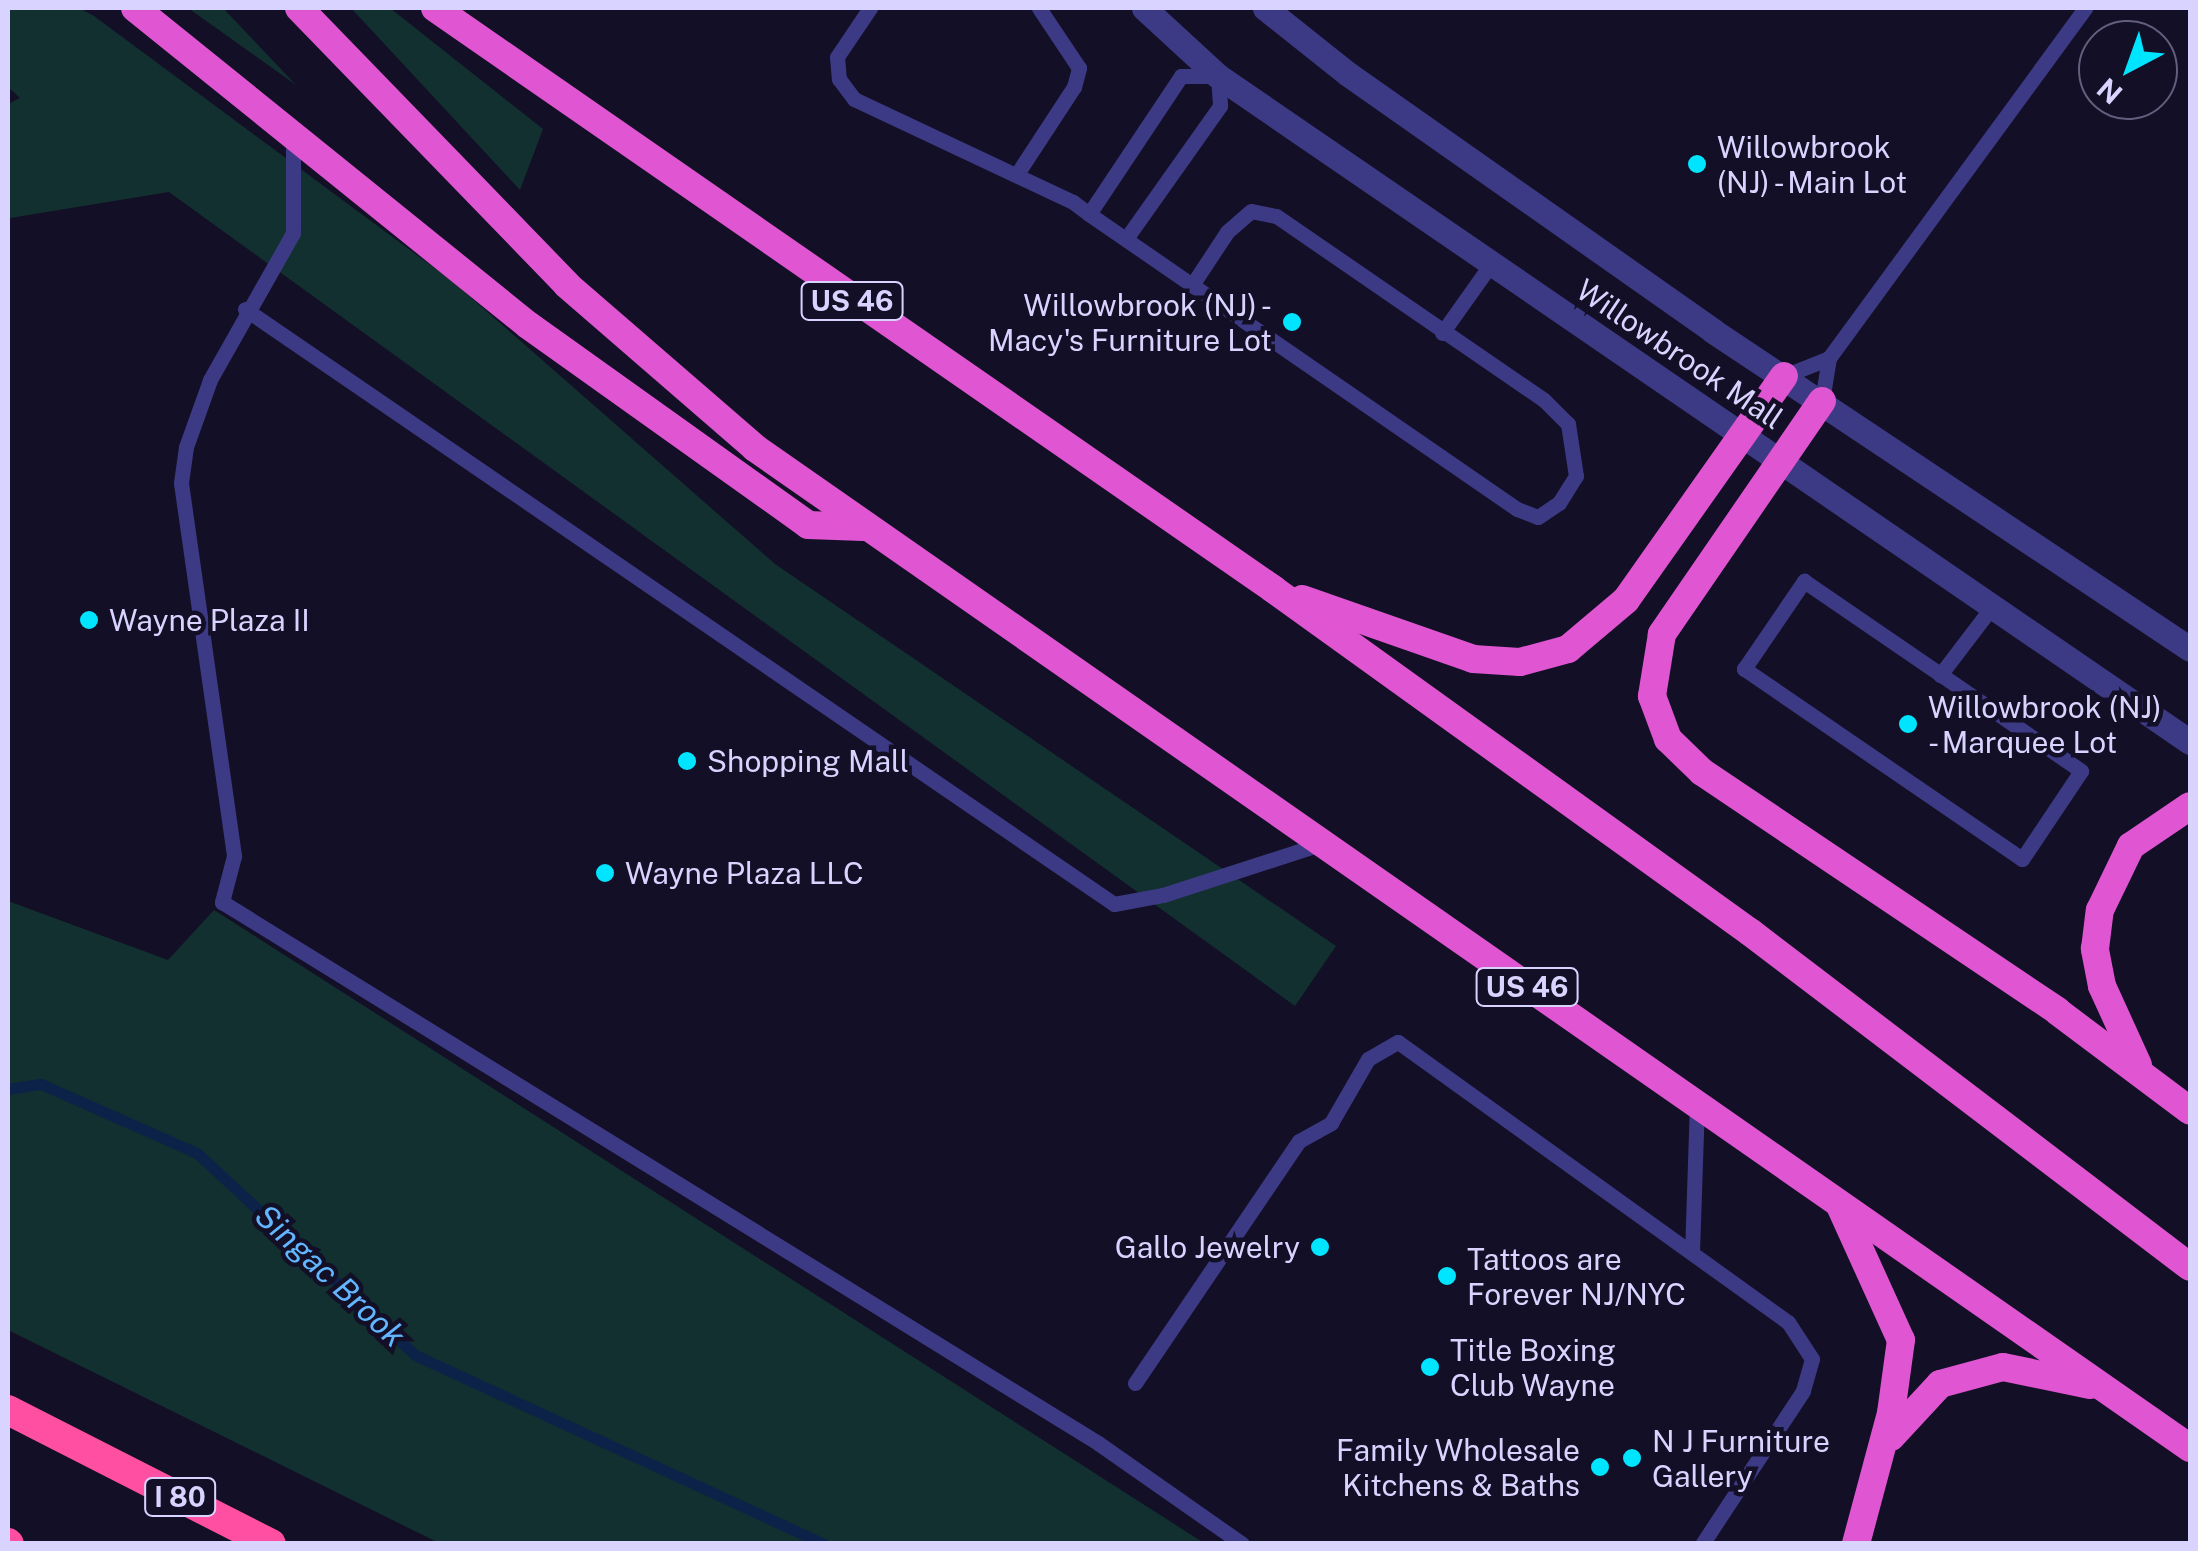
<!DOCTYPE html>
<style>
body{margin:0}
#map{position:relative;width:2198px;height:1551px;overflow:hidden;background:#130f26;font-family:"Public Sans",sans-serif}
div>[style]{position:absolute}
.green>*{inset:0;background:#12302f}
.stream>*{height:11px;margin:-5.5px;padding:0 5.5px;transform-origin:5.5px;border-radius:5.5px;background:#0c2248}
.service>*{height:15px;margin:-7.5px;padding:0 7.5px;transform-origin:7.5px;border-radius:7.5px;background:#3d3a85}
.minor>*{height:25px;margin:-12.5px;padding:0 12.5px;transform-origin:12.5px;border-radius:12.5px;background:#3d3a85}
.trunk>*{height:28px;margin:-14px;padding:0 14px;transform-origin:14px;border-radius:14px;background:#e055d1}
.motorway>*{height:30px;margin:-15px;padding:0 15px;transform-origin:15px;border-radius:15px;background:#ff4fa3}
.dots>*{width:28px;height:28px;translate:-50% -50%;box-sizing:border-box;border:5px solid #130f26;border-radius:50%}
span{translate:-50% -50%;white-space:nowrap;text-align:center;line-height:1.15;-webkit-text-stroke:9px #130f26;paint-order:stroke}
.shield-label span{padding:2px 8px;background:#130f26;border:2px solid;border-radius:8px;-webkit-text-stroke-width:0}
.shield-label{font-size:28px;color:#d9d4ff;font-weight:700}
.poi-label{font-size:30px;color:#d9d4ff}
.left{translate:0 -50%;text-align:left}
.right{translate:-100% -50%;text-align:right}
.street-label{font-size:30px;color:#d9d4ff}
.water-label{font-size:32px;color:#62b6ff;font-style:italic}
.frame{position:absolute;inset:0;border:10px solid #d9d4ff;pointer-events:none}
.north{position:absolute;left:2078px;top:20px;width:100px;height:100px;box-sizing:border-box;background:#130f26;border:2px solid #625e7d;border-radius:50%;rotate:221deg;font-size:28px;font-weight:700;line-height:40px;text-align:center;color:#d9d4ff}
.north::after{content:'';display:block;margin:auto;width:35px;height:45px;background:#00e5ff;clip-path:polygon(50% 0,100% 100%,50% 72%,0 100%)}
</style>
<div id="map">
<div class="green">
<i style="clip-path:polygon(8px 8px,79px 8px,94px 16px,452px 281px,775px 564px,1336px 946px,1295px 1006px,169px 192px,10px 218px,8px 104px,20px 98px,8px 87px)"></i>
<i style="clip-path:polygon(188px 8px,223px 8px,296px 85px)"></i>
<i style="clip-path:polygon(351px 8px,390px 8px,543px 129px,520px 190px)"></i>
<i style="clip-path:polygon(8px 901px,168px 960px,214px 910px,1204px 1543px,439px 1543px,8px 1330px)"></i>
</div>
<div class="stream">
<i style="left:8px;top:1089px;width:33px;rotate:-9deg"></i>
<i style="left:41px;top:1084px;width:171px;rotate:23.9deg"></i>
<i style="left:197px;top:1153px;width:297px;rotate:42.8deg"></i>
<i style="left:415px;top:1355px;width:451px;rotate:24.8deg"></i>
</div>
<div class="service">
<i style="left:870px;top:8px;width:59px;rotate:124deg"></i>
<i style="left:837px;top:57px;width:22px;rotate:85deg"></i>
<i style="left:839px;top:79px;width:25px;rotate:53deg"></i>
<i style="left:854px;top:99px;width:242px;rotate:25.2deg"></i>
<i style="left:1073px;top:202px;width:20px;rotate:37deg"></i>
<i style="left:1089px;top:214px;width:520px;rotate:34.58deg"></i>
<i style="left:1517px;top:509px;width:22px;rotate:21deg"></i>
<i style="left:1538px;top:517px;width:25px;rotate:-34deg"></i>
<i style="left:1559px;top:503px;width:32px;rotate:-58deg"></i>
<i style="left:1576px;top:476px;width:53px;rotate:-98.7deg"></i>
<i style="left:1568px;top:424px;width:34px;rotate:-135deg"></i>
<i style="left:1544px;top:400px;width:325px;rotate:-145.5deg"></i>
<i style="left:1276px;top:216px;width:25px;rotate:-169deg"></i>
<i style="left:1251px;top:211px;width:32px;rotate:139deg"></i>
<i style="left:1227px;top:232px;width:64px;rotate:123.4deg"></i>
<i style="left:293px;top:136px;width:97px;rotate:90deg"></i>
<i style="left:293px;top:233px;width:169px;rotate:119.5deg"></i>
<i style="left:210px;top:380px;width:71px;rotate:109.7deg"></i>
<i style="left:186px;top:447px;width:36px;rotate:98deg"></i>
<i style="left:181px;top:483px;width:377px;rotate:81.9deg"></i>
<i style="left:234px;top:856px;width:48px;rotate:104.6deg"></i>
<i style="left:222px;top:902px;width:1030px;rotate:31.7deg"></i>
<i style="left:1098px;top:1443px;width:176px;rotate:35deg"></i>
<i style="left:1017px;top:174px;width:104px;rotate:-56.8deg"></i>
<i style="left:1074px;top:87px;width:20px;rotate:-75deg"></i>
<i style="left:1079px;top:68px;width:72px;rotate:-123.7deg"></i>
<i style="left:1089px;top:214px;width:166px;rotate:-56.3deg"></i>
<i style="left:1181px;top:76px;width:37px"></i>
<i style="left:1218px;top:76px;width:30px;rotate:86deg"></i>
<i style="left:1220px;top:106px;width:163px;rotate:125.3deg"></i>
<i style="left:245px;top:309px;width:1053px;rotate:34.4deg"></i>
<i style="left:1114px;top:904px;width:50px;rotate:-10.4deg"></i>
<i style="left:1163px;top:895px;width:166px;rotate:-17.9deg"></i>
<i style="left:1442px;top:333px;width:85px;rotate:-54.6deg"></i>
<i style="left:1784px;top:376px;width:48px;rotate:-21.8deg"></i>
<i style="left:1822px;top:401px;width:44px;rotate:-80.8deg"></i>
<i style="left:1829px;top:358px;width:434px;rotate:-53.8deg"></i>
<i style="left:1804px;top:581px;width:336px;rotate:34.4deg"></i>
<i style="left:2081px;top:771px;width:106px;rotate:123.8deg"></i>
<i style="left:2022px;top:859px;width:337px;rotate:-145.6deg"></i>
<i style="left:1744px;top:669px;width:107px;rotate:-55.7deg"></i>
<i style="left:1940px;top:675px;width:84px;rotate:-52.7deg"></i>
<i style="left:1692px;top:1253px;width:148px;rotate:-88.1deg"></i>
<i style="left:1135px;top:1383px;width:292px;rotate:-55.9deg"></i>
<i style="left:1299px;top:1141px;width:37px;rotate:-29deg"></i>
<i style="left:1331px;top:1123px;width:74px;rotate:-60deg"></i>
<i style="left:1368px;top:1059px;width:34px;rotate:-30deg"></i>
<i style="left:1398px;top:1042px;width:480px;rotate:35.7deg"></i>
<i style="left:1788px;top:1322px;width:44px;rotate:57deg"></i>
<i style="left:1812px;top:1359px;width:33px;rotate:106deg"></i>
<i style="left:1803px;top:1391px;width:183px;rotate:123.4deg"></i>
</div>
<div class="minor">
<i style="left:1144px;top:8px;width:100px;rotate:42.6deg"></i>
<i style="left:1218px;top:76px;width:1178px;rotate:34.42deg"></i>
<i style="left:1265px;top:8px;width:106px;rotate:38.5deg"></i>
<i style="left:1348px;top:74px;width:446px;rotate:35.1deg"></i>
<i style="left:1713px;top:331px;width:573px;rotate:33.69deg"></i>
</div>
<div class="trunk">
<i style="left:135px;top:8px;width:505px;rotate:38.89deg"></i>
<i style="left:528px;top:325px;width:344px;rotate:35.5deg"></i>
<i style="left:808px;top:525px;width:55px;rotate:2.1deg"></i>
<i style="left:299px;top:8px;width:385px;rotate:45.9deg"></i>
<i style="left:567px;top:285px;width:249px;rotate:40.9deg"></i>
<i style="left:755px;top:448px;width:1749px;rotate:34.87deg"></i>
<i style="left:435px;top:8px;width:1020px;rotate:34.73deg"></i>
<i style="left:1273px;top:589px;width:588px;rotate:35.72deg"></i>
<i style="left:1750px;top:932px;width:553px;rotate:37.28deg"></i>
<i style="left:1822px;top:401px;width:283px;rotate:124.5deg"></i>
<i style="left:1662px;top:634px;width:63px;rotate:99.2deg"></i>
<i style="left:1652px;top:696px;width:46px;rotate:69.6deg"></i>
<i style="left:1668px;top:739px;width:47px;rotate:44.1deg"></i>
<i style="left:1702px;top:772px;width:428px;rotate:33.9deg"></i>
<i style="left:2057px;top:1011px;width:166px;rotate:36.9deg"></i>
<i style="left:1302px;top:599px;width:181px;rotate:19.3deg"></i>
<i style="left:1473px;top:659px;width:47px;rotate:3.7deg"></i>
<i style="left:1520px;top:662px;width:50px;rotate:-15.2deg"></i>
<i style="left:1568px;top:649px;width:76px;rotate:-40.2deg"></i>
<i style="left:1626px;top:600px;width:274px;rotate:-54.8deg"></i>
<i style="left:2138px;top:1065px;width:87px;rotate:-114.5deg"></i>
<i style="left:2102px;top:986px;width:38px;rotate:-101deg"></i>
<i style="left:2095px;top:949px;width:39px;rotate:-83deg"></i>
<i style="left:2100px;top:910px;width:71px;rotate:-64.2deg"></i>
<i style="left:2131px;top:846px;width:71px;rotate:-34.1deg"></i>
<i style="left:1841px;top:1208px;width:145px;rotate:65.6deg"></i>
<i style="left:1901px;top:1340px;width:74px;rotate:97.8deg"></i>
<i style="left:1891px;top:1413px;width:136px;rotate:105deg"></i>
<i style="left:1891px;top:1437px;width:72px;rotate:-47.2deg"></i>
<i style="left:1940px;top:1384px;width:65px;rotate:-15.1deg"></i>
<i style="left:2003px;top:1367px;width:89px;rotate:11.7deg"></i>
</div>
<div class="motorway">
<i style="left:8px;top:1410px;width:295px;rotate:27deg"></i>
<i style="left:8px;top:1543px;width:1px;rotate:45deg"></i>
</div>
<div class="dots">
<i style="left:1697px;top:164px;background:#00e5ff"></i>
<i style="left:1292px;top:322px;background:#00e5ff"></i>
<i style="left:89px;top:620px;background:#00e5ff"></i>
<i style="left:1908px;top:724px;background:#00e5ff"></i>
<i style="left:687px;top:761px;background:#00e5ff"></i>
<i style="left:605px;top:873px;background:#00e5ff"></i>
<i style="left:1320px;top:1247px;background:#00e5ff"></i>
<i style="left:1447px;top:1276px;background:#00e5ff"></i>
<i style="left:1430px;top:1367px;background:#00e5ff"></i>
<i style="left:1632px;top:1458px;background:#00e5ff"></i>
<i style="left:1600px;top:1467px;background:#00e5ff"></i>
</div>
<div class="shield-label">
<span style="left:852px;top:301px">US 46</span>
<span style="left:1527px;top:987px">US 46</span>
<span style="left:180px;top:1497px">I 80</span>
</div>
<div class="poi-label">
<span class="left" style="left:1717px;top:164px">Willowbrook<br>(NJ) - Main Lot</span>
<span class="right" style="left:1272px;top:322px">Willowbrook (NJ) -<br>Macy's Furniture Lot</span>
<span class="left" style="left:109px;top:620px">Wayne Plaza II</span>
<span class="left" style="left:1928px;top:724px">Willowbrook (NJ)<br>- Marquee Lot</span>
<span class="left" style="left:707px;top:761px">Shopping Mall</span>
<span class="left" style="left:625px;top:873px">Wayne Plaza LLC</span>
<span class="right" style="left:1300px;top:1247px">Gallo Jewelry</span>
<span class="left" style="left:1467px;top:1276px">Tattoos are<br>Forever NJ/NYC</span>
<span class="left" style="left:1450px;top:1367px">Title Boxing<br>Club Wayne</span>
<span class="left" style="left:1652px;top:1458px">N J Furniture<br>Gallery</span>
<span class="right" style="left:1580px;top:1467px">Family Wholesale<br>Kitchens &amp; Baths</span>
</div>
<div class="street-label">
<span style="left:1680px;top:354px;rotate:34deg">Willowbrook Mall</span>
</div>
<div class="water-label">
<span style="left:330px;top:1276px;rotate:43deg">Singac Brook</span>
</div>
<div class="frame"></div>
<div class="north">N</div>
</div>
